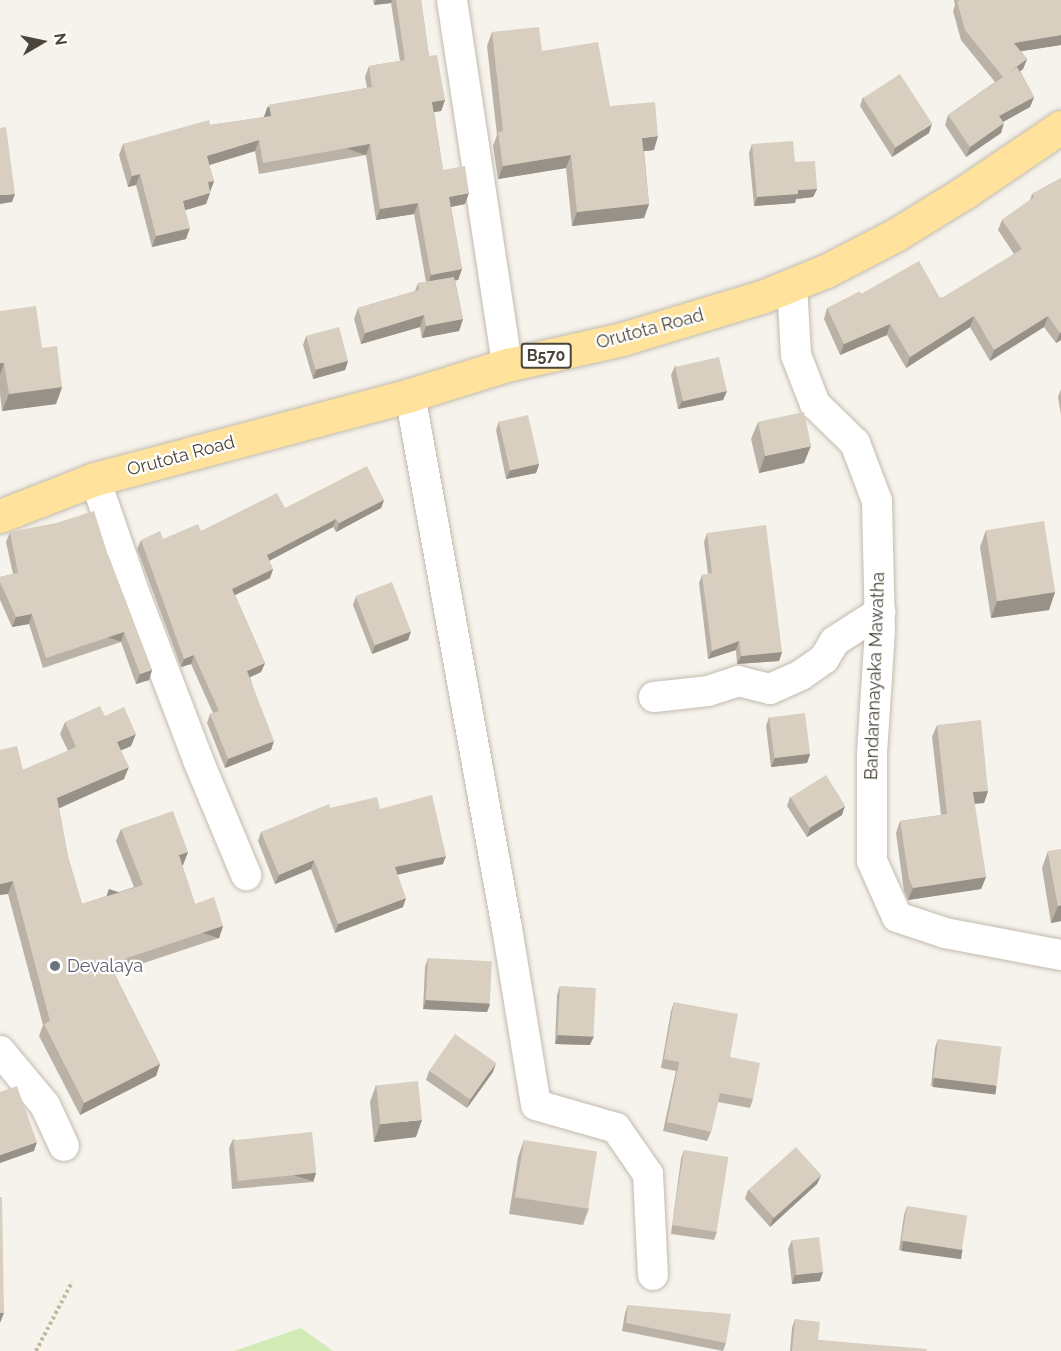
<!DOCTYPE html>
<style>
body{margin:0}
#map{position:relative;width:1061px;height:1351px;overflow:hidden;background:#f6f3ec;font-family:Raleway,sans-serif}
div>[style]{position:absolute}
.green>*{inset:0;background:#d2eab5}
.path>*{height:4px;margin-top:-2px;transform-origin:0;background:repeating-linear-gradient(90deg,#c4b79f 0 3px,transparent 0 6px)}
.roads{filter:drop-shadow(0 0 2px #c2bbae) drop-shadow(0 0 2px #c2bbae)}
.minor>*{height:30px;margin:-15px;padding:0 15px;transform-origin:15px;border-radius:15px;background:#fff}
.primary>*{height:33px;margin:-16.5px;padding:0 16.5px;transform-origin:16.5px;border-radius:16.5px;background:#ffe39c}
.wall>*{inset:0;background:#bab2a6}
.shaded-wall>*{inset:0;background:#979187;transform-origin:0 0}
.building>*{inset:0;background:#d8cfc1;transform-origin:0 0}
.dots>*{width:16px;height:16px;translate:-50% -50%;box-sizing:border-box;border:3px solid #fff;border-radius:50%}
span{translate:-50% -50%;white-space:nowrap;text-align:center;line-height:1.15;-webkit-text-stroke:4.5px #fff;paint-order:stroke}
.shield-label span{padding:2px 4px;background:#fff;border:2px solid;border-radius:4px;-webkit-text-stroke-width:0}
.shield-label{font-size:16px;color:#4b4439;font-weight:700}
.street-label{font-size:18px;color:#4b4439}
.worship-label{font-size:18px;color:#5b616d}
.left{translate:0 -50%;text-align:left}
.north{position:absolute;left:12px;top:12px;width:60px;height:60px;-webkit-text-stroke:4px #fff;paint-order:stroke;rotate:81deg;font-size:16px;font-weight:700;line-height:24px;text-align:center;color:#4b4439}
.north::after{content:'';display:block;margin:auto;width:21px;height:27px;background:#4b4439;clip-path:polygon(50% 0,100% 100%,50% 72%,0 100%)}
</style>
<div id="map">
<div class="green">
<i style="clip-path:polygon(301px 1328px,333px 1351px,234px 1351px)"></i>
</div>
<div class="path">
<i style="left:36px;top:1351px;width:78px;rotate:-62.4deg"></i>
</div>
<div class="roads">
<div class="minor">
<i style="left:452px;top:0;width:369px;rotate:81.4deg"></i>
<i style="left:792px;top:285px;width:70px;rotate:86.7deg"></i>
<i style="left:796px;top:355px;width:53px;rotate:68.8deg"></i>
<i style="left:815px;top:404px;width:56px;rotate:44.3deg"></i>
<i style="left:855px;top:443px;width:62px;rotate:69.2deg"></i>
<i style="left:877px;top:501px;width:129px;rotate:88.7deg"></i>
<i style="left:880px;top:630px;width:125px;rotate:93.7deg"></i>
<i style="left:872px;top:755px;width:106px;rotate:90deg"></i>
<i style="left:872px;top:861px;width:61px;rotate:65.9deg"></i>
<i style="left:897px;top:917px;width:51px;rotate:18.4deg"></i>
<i style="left:945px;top:933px;width:118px;rotate:10.7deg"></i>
<i style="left:410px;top:395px;width:542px;rotate:79.69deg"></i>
<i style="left:507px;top:928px;width:179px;rotate:80.7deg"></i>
<i style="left:536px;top:1105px;width:83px;rotate:16deg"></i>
<i style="left:616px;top:1128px;width:56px;rotate:55.2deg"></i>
<i style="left:648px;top:1174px;width:101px;rotate:87.2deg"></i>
<i style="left:95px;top:479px;width:120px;rotate:71deg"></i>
<i style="left:134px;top:592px;width:180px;rotate:69.1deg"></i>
<i style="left:198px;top:760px;width:125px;rotate:67.3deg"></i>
<i style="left:654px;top:697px;width:54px;rotate:-6.3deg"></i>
<i style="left:708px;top:691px;width:32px;rotate:-18deg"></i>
<i style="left:738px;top:681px;width:33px;rotate:14deg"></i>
<i style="left:770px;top:689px;width:34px;rotate:-24deg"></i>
<i style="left:801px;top:675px;width:28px;rotate:-35deg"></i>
<i style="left:824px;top:659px;width:21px;rotate:-59deg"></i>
<i style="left:835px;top:641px;width:54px;rotate:-32.8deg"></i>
<i style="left:0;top:1051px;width:70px;rotate:50.2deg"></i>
<i style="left:45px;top:1105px;width:45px;rotate:65.1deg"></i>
</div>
<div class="primary">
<i style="left:0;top:516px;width:102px;rotate:-21.3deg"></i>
<i style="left:95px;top:479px;width:326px;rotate:-14.9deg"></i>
<i style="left:410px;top:395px;width:102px;rotate:-17.2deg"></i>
<i style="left:507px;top:365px;width:118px;rotate:-12.7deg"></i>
<i style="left:622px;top:339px;width:148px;rotate:-16.8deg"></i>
<i style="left:764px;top:296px;width:67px;rotate:-22deg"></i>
<i style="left:826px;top:271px;width:80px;rotate:-27.5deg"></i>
<i style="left:897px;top:234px;width:80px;rotate:-31.7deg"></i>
<i style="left:965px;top:192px;width:116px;rotate:-34.1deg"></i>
</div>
</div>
<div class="wall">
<i style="clip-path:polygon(373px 0,421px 0,429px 56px,445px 100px,441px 111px,434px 112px,443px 170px,465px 204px,451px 207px,462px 269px,458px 280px,455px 280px,463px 319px,459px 331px,422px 338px,420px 327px,361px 344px,354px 319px,358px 308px,415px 291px,418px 283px,426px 282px,414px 214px,376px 220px,366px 155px,259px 174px,255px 151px,209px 165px,214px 181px,210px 191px,210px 193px,206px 204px,185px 210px,186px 239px,152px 247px,136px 185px,128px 187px,119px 155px,123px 144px,210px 125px,265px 117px,269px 105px,367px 88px,365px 77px,369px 66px,400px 61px,391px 3px,374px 5px)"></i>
<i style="clip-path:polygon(954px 0,1061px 0,1061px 45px,1021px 51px,1027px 59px,1023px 69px,1020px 71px,1034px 97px,1030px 107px,1003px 121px,1001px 133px,966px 157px,945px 125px,948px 115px,995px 82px,961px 40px,953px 11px,955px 5px)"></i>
<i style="clip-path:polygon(492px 32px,542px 51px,610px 106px,654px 150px,644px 151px,649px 204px,644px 218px,572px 226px,566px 168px,498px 179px,493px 146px,497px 135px,487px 46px)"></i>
<i style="clip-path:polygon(863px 97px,929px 133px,892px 157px,860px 106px)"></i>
<i style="clip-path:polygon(752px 144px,795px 162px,817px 189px,813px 197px,796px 199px,795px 203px,754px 206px,749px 153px)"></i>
<i style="clip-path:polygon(1061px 178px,1061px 340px,1056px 343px,1044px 327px,990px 361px,970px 327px,906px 368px,887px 335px,840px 355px,824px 319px,827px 308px,861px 294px,940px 298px,944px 297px,1014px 254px,998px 230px,1002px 220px,1030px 200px,1032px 194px)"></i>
<i style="clip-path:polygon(0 311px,42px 348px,62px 387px,56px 404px,2px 411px,0 394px)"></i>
<i style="clip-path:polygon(306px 336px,348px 361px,345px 370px,313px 379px,303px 345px)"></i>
<i style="clip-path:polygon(675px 366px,727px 391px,723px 400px,678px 409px,671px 375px)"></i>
<i style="clip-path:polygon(1061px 389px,1061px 415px,1058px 397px)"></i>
<i style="clip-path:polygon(499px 421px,539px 464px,536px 473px,506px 479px,496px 430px)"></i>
<i style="clip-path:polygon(758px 422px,804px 463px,759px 473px,751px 439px)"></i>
<i style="clip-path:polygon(384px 500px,381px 508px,336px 532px,333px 527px,269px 561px,273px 569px,270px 578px,235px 595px,265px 663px,261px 672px,250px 677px,271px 750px,225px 768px,207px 723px,210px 714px,213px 713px,191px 664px,181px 667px,137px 549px,141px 540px,163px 539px,201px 531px,285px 508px)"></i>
<i style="clip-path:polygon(986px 530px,1055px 592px,1049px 610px,991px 618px,980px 547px)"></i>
<i style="clip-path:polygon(10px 532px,108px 555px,152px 670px,149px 680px,136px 684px,121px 642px,43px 668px,29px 624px,12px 627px,0 600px,0 577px,13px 574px,6px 542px)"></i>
<i style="clip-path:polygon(707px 533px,782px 652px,779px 661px,737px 664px,736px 650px,708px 659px,699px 583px,702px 575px,708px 574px,704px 542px)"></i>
<i style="clip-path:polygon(356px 596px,411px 631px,408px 640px,372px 654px,353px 605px)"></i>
<i style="clip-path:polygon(105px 716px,131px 746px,121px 750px,124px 779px,59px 808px,68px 857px,82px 904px,134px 887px,116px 841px,121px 829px,188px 852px,183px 865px,182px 865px,195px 904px,223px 926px,219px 938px,114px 973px,160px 1064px,156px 1076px,80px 1115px,39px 1036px,43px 1025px,8px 894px,23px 770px,68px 751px,60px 734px,65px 722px)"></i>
<i style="clip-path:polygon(769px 717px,810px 754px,807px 763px,771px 767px,766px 726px)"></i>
<i style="clip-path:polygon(937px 725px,988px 791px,984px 803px,974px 804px,986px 877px,981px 889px,908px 900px,904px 891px,896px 833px,900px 821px,941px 815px,932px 737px)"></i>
<i style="clip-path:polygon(790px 797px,842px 815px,807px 837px,787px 806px)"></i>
<i style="clip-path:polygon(330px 808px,380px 809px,443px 864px,397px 875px,403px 907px,335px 933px,311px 869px,275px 884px,258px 841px,261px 832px)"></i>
<i style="clip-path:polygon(1048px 851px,1061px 921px,1051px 923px,1042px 868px)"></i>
<i style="clip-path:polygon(428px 958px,490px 1004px,487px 1012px,423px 1009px,425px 967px)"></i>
<i style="clip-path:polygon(560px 986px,590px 1045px,555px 1044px,557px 995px)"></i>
<i style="clip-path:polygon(674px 1002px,730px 1057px,753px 1099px,750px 1108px,718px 1102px,711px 1132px,707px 1141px,663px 1131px,676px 1071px,661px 1068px,671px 1011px)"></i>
<i style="clip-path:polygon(938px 1039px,996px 1086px,993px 1094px,931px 1086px,935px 1048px)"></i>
<i style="clip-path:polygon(429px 1071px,493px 1072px,467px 1108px,426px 1080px)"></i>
<i style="clip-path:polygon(376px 1085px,416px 1137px,374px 1142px,370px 1102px)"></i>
<i style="clip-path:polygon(233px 1139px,316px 1173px,313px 1182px,232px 1189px,229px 1148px)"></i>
<i style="clip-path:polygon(524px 1140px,589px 1208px,583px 1225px,509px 1214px,518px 1157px)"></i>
<i style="clip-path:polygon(684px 1150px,717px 1232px,714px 1240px,671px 1234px,681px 1159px)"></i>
<i style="clip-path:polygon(821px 1175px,817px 1184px,770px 1227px,745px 1199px,748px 1190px)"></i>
<i style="clip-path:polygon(907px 1206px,962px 1249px,959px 1258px,899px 1250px,904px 1215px)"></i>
<i style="clip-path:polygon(792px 1240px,820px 1281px,792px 1284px,788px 1249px)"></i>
<i style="clip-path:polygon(628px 1305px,726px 1343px,723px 1351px,622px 1331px,625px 1313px)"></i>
<i style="clip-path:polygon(795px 1319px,818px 1340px,926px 1351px,790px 1351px,792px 1328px)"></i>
</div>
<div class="shaded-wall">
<i style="clip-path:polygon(376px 0,392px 0,391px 3px,374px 5px)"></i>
<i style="clip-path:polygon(1061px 35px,1061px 45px,1010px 53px,1014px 43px)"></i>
<i style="clip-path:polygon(1027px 59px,1023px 69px,1005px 83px,1008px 73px)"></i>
<i style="clip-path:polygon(1034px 97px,1030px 107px,996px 126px,999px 116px)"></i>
<i style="clip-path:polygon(445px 100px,441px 111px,428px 113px,432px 102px)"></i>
<i style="clip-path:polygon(1004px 123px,1001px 133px,966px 157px,970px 147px)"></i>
<i style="clip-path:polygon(932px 124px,929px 133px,892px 157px,895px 148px)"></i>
<i style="clip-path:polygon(658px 136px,654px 150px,637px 152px,642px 138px)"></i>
<i style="clip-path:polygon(259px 140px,255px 151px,203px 167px,207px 156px)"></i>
<i style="left:370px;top:144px;width:12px;height:109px;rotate:110deg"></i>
<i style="clip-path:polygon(571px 155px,566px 168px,498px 179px,503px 166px)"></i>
<i style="clip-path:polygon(140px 174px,136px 185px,128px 187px,132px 176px)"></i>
<i style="clip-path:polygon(214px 181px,210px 192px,208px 182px)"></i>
<i style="clip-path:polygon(817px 189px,813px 197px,796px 199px,795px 203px,754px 206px,757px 197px,798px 190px)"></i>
<i style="clip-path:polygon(210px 193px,206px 204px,179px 212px,183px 201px)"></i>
<i style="clip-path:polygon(469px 193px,465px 204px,445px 208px,449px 197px)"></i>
<i style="clip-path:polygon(15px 194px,12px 202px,0 204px,0 195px)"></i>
<i style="clip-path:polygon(418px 203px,414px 214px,376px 220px,380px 209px)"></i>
<i style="clip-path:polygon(649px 204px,644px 218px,572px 226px,577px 212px)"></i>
<i style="clip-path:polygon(190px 228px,186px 239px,152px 247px,156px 236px)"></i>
<i style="clip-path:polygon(462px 269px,458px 280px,427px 286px,431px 275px)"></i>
<i style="clip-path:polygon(424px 315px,420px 327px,361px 344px,365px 333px)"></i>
<i style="clip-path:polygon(974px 316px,970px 327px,906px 368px,910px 357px)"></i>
<i style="clip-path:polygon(1048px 316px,1044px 327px,990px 361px,994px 350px)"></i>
<i style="clip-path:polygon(463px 319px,459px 331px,422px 338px,426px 326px)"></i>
<i style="clip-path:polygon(890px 324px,887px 335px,840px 355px,844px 344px)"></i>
<i style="clip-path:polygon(1061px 332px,1061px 340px,1056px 343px,1060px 333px)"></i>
<i style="clip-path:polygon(348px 361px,345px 370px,313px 379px,316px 370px)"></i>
<i style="clip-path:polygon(0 363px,4px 363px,0 375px)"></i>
<i style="clip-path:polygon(62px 387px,56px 404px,2px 411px,9px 394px)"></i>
<i style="clip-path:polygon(727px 391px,723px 400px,678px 409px,682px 401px)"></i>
<i style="clip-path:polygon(811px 446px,804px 463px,759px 473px,765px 456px)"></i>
<i style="clip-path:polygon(539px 464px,536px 473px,506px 479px,510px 470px)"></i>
<i style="clip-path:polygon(384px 500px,381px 508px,336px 532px,339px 523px)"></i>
<i style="clip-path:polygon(336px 519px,333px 527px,263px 564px,267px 555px)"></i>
<i style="clip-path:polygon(273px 569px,270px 578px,229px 598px,232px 589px)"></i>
<i style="clip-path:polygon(1055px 592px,1049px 610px,991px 618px,997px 601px)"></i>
<i style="clip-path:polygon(32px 614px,29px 624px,12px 627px,16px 617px)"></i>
<i style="clip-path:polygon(411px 631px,408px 640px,372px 654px,375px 645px)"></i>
<i style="left:124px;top:632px;width:10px;height:82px;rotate:107deg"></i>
<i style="clip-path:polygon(739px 641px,736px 650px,708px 659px,712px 651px)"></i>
<i style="clip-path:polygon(782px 652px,779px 661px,737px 664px,741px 656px)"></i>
<i style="clip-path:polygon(194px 655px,191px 664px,181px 667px,184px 659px)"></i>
<i style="clip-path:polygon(265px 663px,261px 672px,244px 680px,247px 671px)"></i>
<i style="clip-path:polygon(152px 670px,149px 680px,136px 684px,140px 674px)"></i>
<i style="clip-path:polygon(136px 734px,131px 746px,113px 754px,117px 742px)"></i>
<i style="clip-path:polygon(274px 741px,271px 750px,225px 768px,228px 759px)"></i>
<i style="clip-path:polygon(810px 754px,807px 763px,771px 767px,775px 758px)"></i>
<i style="clip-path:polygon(129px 767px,124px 779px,53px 811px,57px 798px)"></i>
<i style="clip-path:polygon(988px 791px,984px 803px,968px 804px,973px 792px)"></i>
<i style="clip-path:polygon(845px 806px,842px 815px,807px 837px,810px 828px)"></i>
<i style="clip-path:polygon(188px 852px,183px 865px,175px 868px,179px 855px)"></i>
<i style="clip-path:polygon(446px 856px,443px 864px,391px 876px,395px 867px)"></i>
<i style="clip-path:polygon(314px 860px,311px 869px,275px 884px,279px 875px)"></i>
<i style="clip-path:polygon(986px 877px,981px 889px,908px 900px,913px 888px)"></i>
<i style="clip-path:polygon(13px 881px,8px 894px,0 895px,0 884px)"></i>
<i style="clip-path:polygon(406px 898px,403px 907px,335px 933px,338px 924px)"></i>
<i style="clip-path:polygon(1061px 905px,1061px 921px,1051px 923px,1058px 906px)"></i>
<i style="left:223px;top:926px;width:13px;height:120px;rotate:108deg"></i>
<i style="clip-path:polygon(426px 1000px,490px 1004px,487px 1012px,423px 1009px)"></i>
<i style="clip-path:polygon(558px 1035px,594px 1036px,590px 1045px,555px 1044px)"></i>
<i style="clip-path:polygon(496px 1063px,493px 1072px,467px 1108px,470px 1100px)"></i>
<i style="clip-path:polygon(160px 1064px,156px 1076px,80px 1115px,84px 1103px)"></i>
<i style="left:934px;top:1078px;width:63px;height:9px;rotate:7deg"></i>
<i style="clip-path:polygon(422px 1120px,416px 1137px,374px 1142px,380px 1124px)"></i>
<i style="clip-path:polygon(37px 1142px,34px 1151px,0 1163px,0 1155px)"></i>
<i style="left:316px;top:1173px;width:9px;height:80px;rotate:108deg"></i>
<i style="clip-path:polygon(821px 1175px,817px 1184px,770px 1227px,773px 1218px)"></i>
<i style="left:903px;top:1241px;width:60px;height:10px;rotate:8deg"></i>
<i style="clip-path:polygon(823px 1272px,820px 1281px,792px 1284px,795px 1275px)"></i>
<i style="clip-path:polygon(0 1313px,4px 1313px,0 1323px)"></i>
</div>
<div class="building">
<i style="clip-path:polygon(396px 0,421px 0,429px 56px,437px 55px,445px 100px,432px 102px,443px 170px,465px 166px,469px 193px,449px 197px,462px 269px,431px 275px,418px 203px,380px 209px,370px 144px,263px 163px,259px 140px,207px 156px,214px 181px,208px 182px,210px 193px,183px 201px,190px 228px,156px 236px,140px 174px,132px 176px,123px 144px,209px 120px,210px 125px,271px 116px,269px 105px,372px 87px,369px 66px,405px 60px)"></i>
<i style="clip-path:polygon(960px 0,1061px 0,1061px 35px,1014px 43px,1027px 59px,1008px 73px,1017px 67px,1034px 97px,999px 116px,1004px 123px,970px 147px,948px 115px,1003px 77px,965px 30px,957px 1px)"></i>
<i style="clip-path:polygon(539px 27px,542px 51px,598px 42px,610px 106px,655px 102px,658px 136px,642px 138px,649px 204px,577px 212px,571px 155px,503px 166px,498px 132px,503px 131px,492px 32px)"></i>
<i style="left:900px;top:74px;width:59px;height:44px;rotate:57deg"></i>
<i style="clip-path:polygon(6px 127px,15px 194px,0 195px,0 128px)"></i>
<i style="clip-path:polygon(793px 141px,795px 162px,815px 161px,817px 189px,798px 190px,798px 194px,757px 197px,752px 144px)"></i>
<i style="clip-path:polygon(1061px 178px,1061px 332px,1060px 333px,1048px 316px,994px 350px,974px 316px,910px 357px,890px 324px,844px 344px,827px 308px,860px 291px,861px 294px,919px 261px,940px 298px,944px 297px,1022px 249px,1002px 220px,1034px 197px,1032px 194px)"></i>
<i style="clip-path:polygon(454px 277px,463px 319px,426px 326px,424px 315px,365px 333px,358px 308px,419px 290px,418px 283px)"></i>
<i style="clip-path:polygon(36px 306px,42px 348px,57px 346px,62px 387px,9px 394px,4px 363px,0 363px,0 311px)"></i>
<i style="left:339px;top:327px;width:35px;height:34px;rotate:75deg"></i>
<i style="left:719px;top:357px;width:35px;height:45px;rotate:77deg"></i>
<i style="left:804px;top:412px;width:35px;height:47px;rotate:78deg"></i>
<i style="left:528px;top:415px;width:50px;height:30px;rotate:77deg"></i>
<i style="clip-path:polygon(367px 466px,384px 500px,339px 523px,336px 519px,267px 555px,273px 569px,232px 589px,265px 663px,247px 671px,274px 741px,228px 759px,210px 714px,219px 711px,194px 655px,184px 659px,141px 540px,160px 531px,163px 539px,198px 524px,201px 531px,277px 493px,285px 508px)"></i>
<i style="clip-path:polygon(94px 511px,108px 555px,152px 670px,140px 674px,124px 632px,46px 658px,32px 614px,16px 617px,0 582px,0 577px,18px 573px,10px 532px,56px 523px)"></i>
<i style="left:1044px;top:521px;width:72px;height:59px;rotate:81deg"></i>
<i style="clip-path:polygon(766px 525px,782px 652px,741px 656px,739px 641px,712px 651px,702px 575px,712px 573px,707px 533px)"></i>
<i style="left:392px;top:582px;width:53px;height:39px;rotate:69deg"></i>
<i style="clip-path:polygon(100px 706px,105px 716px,124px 707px,136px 734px,117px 742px,129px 767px,57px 798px,68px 857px,82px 904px,143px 885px,121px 829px,173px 811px,188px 852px,179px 855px,195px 904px,214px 897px,223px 926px,109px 964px,160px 1064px,84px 1103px,44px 1024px,50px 1021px,13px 881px,0 884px,0 750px,17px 746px,23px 770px,76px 747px,65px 722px)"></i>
<i style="left:805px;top:713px;width:41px;height:36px;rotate:83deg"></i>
<i style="clip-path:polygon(981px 720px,988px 791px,973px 792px,986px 877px,913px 888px,909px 879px,900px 821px,947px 814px,937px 725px)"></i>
<i style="left:826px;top:775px;width:36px;height:42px;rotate:58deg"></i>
<i style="clip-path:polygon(432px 795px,446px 856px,395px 867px,406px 898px,338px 924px,314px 860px,279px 875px,261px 832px,329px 804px,330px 808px,377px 797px,380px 809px)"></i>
<i style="clip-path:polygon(1061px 849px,1061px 905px,1058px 906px,1048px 851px)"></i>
<i style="left:428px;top:958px;width:64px;height:42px;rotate:3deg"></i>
<i style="left:560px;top:986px;width:36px;height:49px;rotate:3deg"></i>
<i style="clip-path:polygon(674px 1002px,738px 1014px,730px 1057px,760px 1063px,753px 1099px,720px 1093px,711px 1132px,667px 1122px,679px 1062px,664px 1059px)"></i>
<i style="left:455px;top:1034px;width:50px;height:45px;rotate:35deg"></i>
<i style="left:938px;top:1039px;width:64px;height:39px;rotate:7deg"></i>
<i style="left:418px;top:1081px;width:39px;height:42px;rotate:84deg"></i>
<i style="clip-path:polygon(17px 1086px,37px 1142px,0 1155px,0 1092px)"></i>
<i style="left:312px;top:1132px;width:41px;height:79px;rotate:84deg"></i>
<i style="left:524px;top:1140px;width:74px;height:58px;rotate:9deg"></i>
<i style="left:796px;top:1147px;width:38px;height:64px;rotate:48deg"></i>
<i style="left:684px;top:1150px;width:45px;height:76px;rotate:9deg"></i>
<i style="clip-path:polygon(0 1197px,2px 1197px,4px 1313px,0 1313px)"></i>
<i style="left:907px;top:1206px;width:61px;height:35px;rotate:9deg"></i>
<i style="left:819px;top:1237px;width:35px;height:27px;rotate:83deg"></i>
<i style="clip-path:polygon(628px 1305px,731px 1314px,726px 1343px,626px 1323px)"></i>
<i style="clip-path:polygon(795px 1319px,820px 1322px,818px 1340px,927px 1349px,926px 1351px,792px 1351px)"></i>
</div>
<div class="dots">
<i style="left:55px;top:966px;background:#6b7280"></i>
</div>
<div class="shield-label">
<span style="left:546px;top:356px">B570</span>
</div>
<div class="street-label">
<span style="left:650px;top:329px;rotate:-15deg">Orutota Road</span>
<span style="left:181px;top:456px;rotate:-15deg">Orutota Road</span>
<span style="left:875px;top:676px;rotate:-88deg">Bandaranayaka Mawatha</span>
</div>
<div class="worship-label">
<span class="left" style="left:67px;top:966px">Devalaya</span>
</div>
<div class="north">N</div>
</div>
